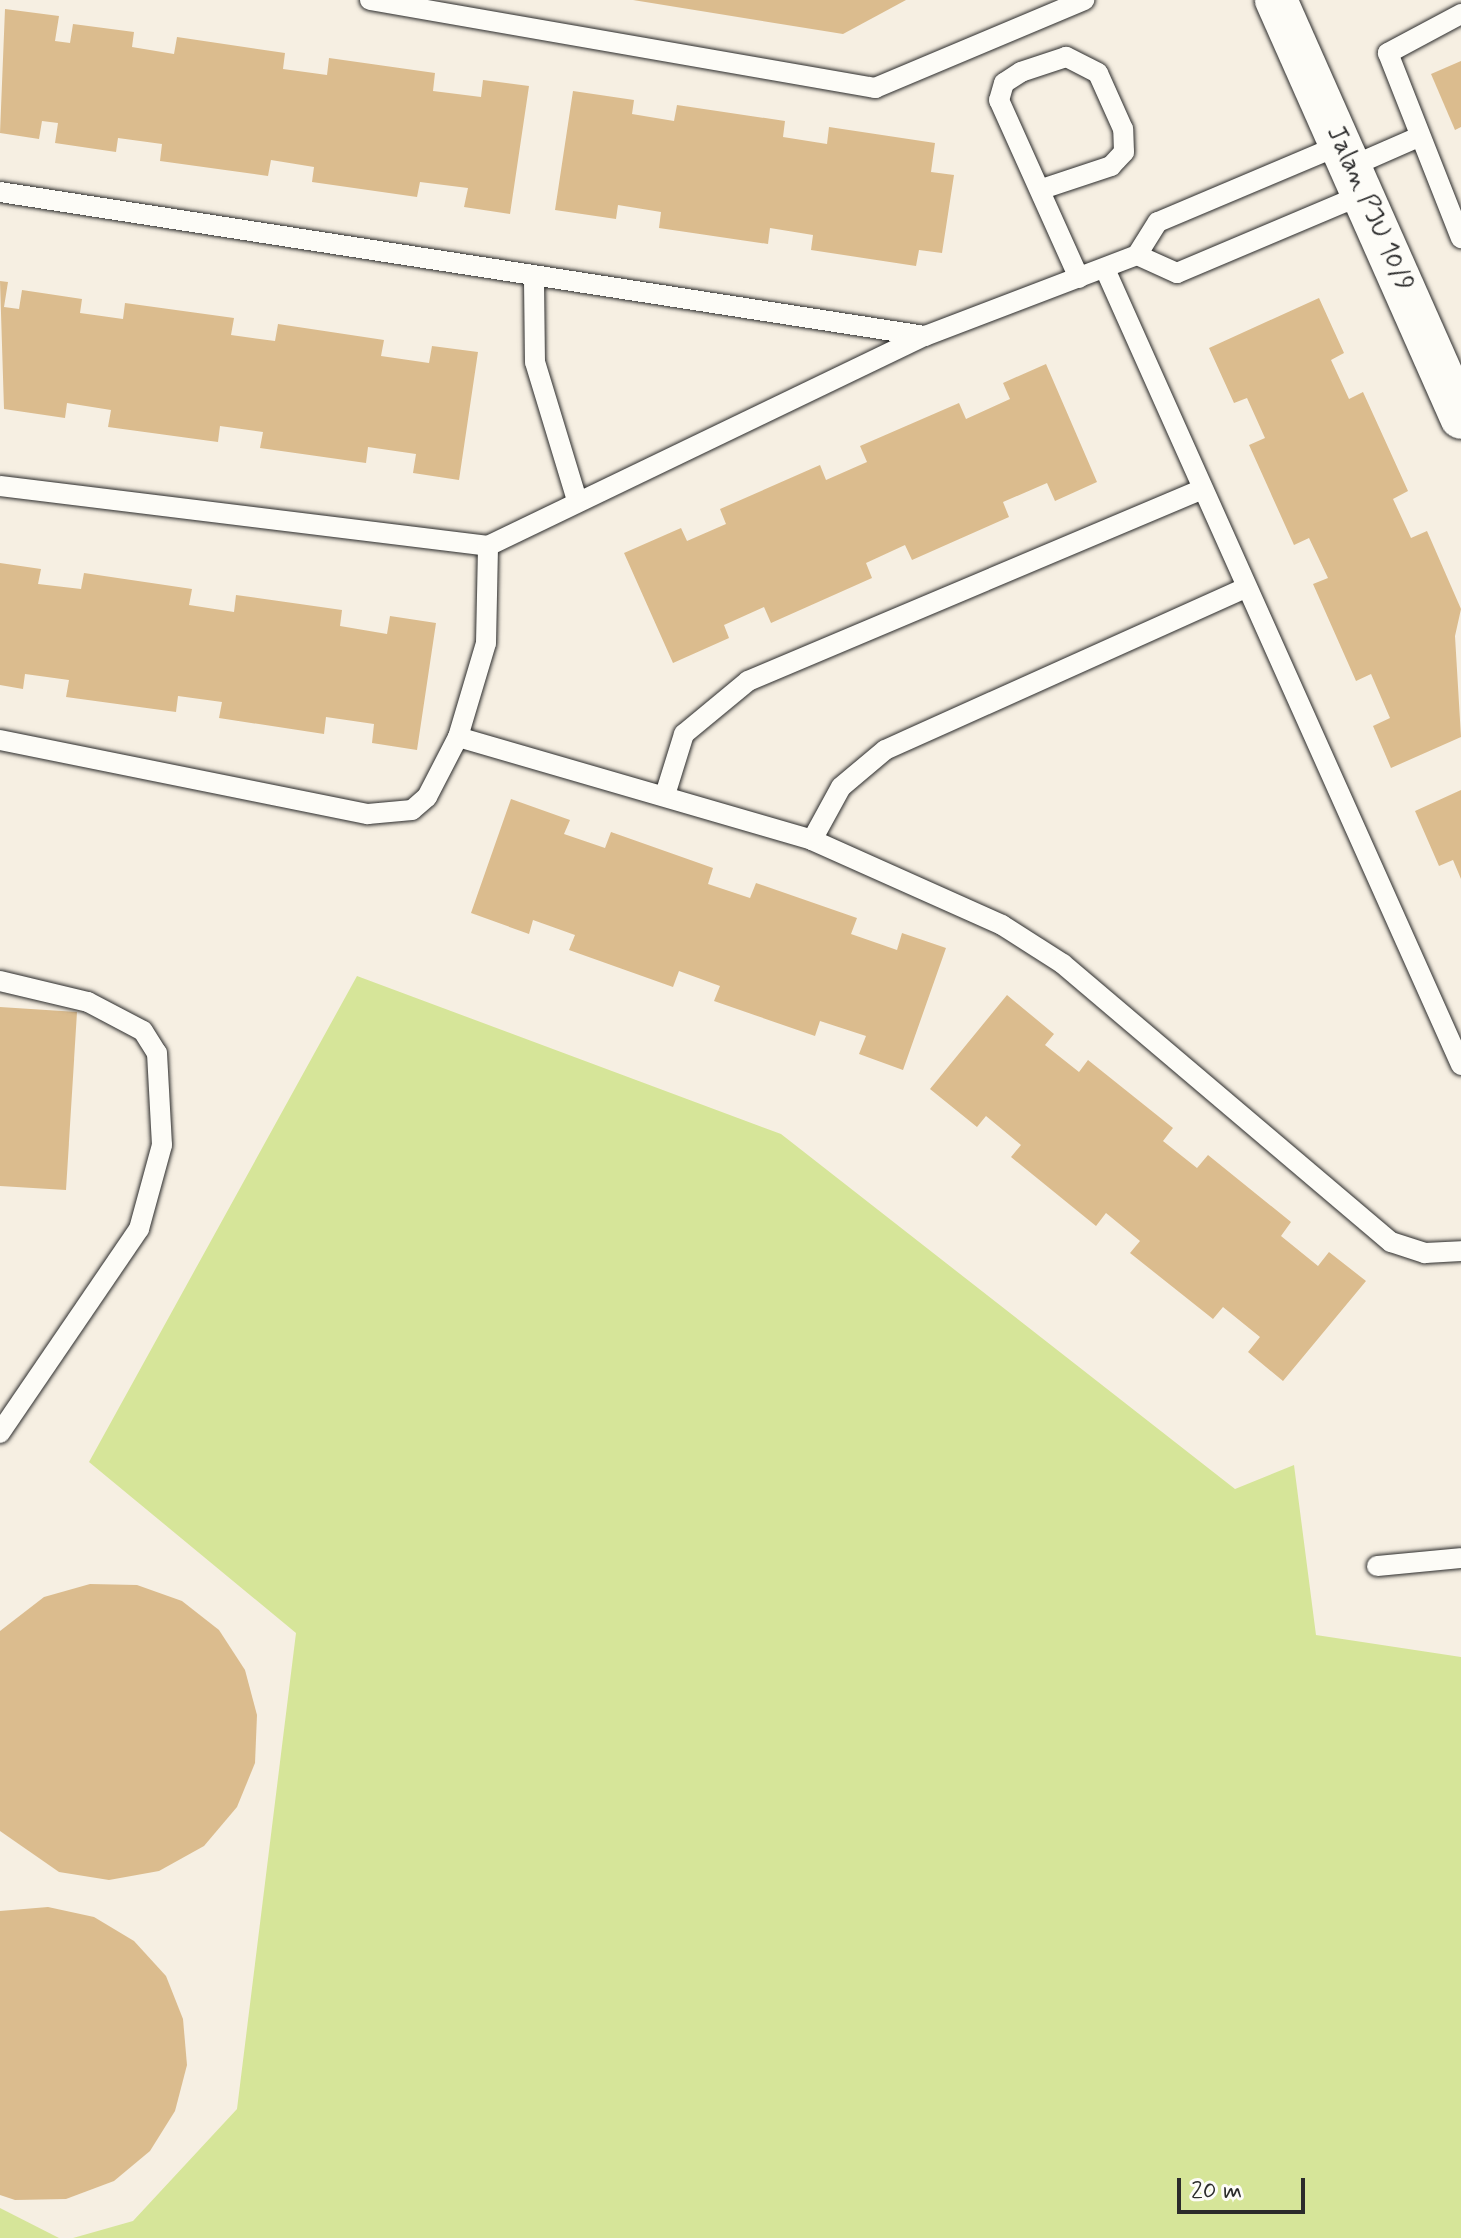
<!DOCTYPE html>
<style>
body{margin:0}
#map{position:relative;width:1461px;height:2238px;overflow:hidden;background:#f6efe2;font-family:Mynerve,sans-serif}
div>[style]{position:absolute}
.green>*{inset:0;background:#d6e599}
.building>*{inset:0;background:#dbbc8e}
.roads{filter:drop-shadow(0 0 2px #2b2b2b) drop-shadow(0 0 2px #2b2b2b)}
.lane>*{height:20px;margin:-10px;padding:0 10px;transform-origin:10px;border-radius:10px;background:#fdfcf7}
.street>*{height:42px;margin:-21px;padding:0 21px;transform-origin:21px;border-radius:21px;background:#fdfcf7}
span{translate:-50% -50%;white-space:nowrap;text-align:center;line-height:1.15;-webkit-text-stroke:6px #fdfcf7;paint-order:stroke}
.street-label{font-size:26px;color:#2b2b2b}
.scale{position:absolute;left:1177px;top:2178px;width:128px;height:36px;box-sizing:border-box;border:4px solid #2b2b2b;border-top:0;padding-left:10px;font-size:24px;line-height:28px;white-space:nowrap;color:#2b2b2b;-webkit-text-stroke:6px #fdfcf7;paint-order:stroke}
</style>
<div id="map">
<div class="green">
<i style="clip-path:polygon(357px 976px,781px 1134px,1235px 1489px,1294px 1465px,1316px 1635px,1461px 1657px,1461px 2238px,73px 2238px,133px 2221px,237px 2109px,296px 1633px,89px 1462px)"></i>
<i style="clip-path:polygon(0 2208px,59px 2238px,0 2238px)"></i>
</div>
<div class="building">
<i style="clip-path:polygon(633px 0,906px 0,843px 34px)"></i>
<i style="clip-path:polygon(5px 9px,59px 16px,55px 41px,70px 43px,73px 24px,134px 32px,132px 47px,174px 54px,177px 37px,285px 53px,283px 69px,327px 75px,329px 58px,435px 73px,433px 91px,481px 97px,483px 80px,529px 86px,510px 214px,464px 207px,468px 188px,420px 182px,417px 197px,312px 182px,314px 167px,271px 160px,268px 176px,160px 161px,162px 144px,118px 138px,116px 152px,55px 143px,58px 123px,42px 121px,39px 139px,0 133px)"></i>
<i style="clip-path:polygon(1461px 61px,1461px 127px,1455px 130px,1431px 74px)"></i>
<i style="clip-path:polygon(573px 91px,634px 100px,632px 114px,674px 121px,677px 105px,785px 121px,783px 137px,827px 144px,829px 127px,935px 143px,931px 172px,954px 175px,942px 253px,919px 250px,916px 266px,811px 250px,813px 235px,770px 228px,768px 244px,659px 228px,661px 212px,618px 205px,616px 219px,555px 210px)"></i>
<i style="clip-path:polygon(0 281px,8px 282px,4px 307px,19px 309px,22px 290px,82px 299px,80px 313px,123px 319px,125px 303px,234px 318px,231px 335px,275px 341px,278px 324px,384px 340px,381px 356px,429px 363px,432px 346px,478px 352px,459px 480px,413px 473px,416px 454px,368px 447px,366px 463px,260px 448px,263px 432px,220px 426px,218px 442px,108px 427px,111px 410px,67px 403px,65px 418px,4px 409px)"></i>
<i style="clip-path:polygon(1319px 298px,1344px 353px,1331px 360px,1349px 399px,1363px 392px,1408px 491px,1393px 499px,1411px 538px,1427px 531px,1461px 609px,1455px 636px,1461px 737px,1391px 768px,1373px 726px,1390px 718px,1371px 674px,1356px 681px,1313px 584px,1328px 578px,1309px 538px,1294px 545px,1249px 445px,1265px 438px,1247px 398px,1234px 403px,1209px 348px)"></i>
<i style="clip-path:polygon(1046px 364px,1097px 482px,1055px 501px,1047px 483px,1003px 502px,1009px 517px,912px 560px,905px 545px,866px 563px,872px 578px,771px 623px,764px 607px,724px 625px,729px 638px,673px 663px,624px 553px,681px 528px,687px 541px,726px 524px,720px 509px,820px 465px,826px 480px,867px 462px,860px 446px,959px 403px,966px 419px,1010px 399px,1003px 383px)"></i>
<i style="clip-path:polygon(0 563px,41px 569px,38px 584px,81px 589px,84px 573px,192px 589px,189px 605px,234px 612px,236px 595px,342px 610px,340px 626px,387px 634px,390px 616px,436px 623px,417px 750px,372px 743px,374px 724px,326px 717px,324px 734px,219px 718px,222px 702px,178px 696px,176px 712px,66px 697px,69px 680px,25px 674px,23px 689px,0 685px)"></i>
<i style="clip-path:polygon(1461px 790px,1461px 879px,1453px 860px,1439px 866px,1415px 811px)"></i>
<i style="clip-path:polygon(511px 799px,570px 820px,564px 834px,605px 848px,611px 832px,713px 868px,708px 884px,750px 898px,756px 883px,857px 918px,851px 934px,897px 950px,902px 933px,946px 948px,903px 1070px,859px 1054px,866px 1036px,820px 1021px,815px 1036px,714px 1001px,720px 986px,679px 971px,673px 987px,569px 950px,575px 935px,533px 920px,529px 934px,471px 913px)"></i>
<i style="clip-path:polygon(1007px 995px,1054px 1034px,1045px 1045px,1079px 1072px,1088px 1060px,1173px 1128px,1163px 1141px,1197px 1168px,1208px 1155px,1291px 1222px,1281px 1236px,1318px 1266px,1329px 1252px,1366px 1281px,1283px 1381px,1248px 1352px,1260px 1337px,1223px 1307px,1213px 1319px,1130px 1253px,1140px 1241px,1106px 1213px,1096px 1226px,1011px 1157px,1021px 1145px,986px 1116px,977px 1127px,930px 1089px)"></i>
<i style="clip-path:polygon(0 1007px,77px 1012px,66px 1190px,0 1186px)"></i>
<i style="clip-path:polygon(90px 1584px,137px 1585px,182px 1601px,219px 1630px,245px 1670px,257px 1715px,255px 1763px,237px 1807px,204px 1846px,159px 1871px,109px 1880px,59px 1872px,0 1831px,0 1631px,44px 1597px)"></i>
<i style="clip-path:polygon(48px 1907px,94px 1917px,134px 1941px,166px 1976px,183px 2019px,187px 2065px,175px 2111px,150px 2151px,114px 2181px,66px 2199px,15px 2200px,0 2195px,0 1911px)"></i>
</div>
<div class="roads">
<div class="lane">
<i style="left:370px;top:0;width:513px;rotate:9.88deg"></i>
<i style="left:875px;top:88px;width:227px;rotate:-22.8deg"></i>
<i style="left:1461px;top:14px;width:83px;rotate:151.9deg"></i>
<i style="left:1388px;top:53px;width:199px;rotate:68.5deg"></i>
<i style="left:1350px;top:167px;width:72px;rotate:-23.7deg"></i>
<i style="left:1042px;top:189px;width:73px;rotate:-18.4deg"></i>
<i style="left:1111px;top:166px;width:19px;rotate:-47deg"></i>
<i style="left:1124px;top:152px;width:23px;rotate:-92deg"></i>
<i style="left:1123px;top:129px;width:61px;rotate:-114.1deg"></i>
<i style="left:1098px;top:73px;width:36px;rotate:-153deg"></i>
<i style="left:1066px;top:57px;width:47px;rotate:161.6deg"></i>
<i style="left:1021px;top:72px;width:20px;rotate:147deg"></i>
<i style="left:1004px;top:83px;width:18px;rotate:106deg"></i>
<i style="left:999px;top:100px;width:195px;rotate:65.8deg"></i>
<i style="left:0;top:192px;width:936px;rotate:8.85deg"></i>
<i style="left:1137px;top:255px;width:44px;rotate:24.2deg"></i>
<i style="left:1177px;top:273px;width:201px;rotate:-22.9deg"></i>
<i style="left:1105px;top:269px;width:872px;rotate:65.9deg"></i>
<i style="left:534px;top:281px;width:81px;rotate:89.3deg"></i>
<i style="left:535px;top:362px;width:144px;rotate:73.1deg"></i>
<i style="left:0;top:486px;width:492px;rotate:7deg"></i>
<i style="left:488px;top:546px;width:485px;rotate:-25.7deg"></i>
<i style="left:925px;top:336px;width:227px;rotate:-20.9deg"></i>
<i style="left:1137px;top:255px;width:39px;rotate:-58deg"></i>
<i style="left:1158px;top:222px;width:198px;rotate:-22.9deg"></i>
<i style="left:458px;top:737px;width:369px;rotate:16.2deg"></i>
<i style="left:812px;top:840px;width:208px;rotate:24.1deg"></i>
<i style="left:1002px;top:925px;width:72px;rotate:32.6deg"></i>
<i style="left:1063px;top:964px;width:430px;rotate:40.3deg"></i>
<i style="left:1391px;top:1242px;width:36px;rotate:18deg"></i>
<i style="left:1425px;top:1253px;width:36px;rotate:-3deg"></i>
<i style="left:0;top:740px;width:375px;rotate:11.4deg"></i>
<i style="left:368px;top:814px;width:44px;rotate:-5.2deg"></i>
<i style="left:412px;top:810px;width:20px;rotate:-41deg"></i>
<i style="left:427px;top:797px;width:68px;rotate:-62.7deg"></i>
<i style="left:458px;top:737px;width:98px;rotate:-73.4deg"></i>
<i style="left:486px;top:643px;width:97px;rotate:-88.8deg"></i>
<i style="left:665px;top:795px;width:64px;rotate:-72.7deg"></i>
<i style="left:684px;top:734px;width:83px;rotate:-39.6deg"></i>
<i style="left:748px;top:681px;width:491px;rotate:-22.9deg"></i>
<i style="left:812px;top:840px;width:60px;rotate:-61.3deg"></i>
<i style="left:841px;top:787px;width:57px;rotate:-40.1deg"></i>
<i style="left:885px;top:750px;width:396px;rotate:-24.2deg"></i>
<i style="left:0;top:981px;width:90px;rotate:13.4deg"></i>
<i style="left:88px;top:1002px;width:62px;rotate:27.8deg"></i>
<i style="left:143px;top:1031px;width:26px;rotate:58deg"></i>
<i style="left:157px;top:1053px;width:92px;rotate:86.9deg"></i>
<i style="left:162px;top:1145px;width:87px;rotate:105.3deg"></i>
<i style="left:139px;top:1229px;width:247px;rotate:124.3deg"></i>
<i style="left:1377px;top:1566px;width:84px;rotate:-5.4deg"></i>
</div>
<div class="street">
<i style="left:1276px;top:0;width:457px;rotate:66.1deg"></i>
</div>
</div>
<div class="street-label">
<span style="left:1369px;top:209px;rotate:66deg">Jalan PJU 10/9</span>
</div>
<div class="scale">20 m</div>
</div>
